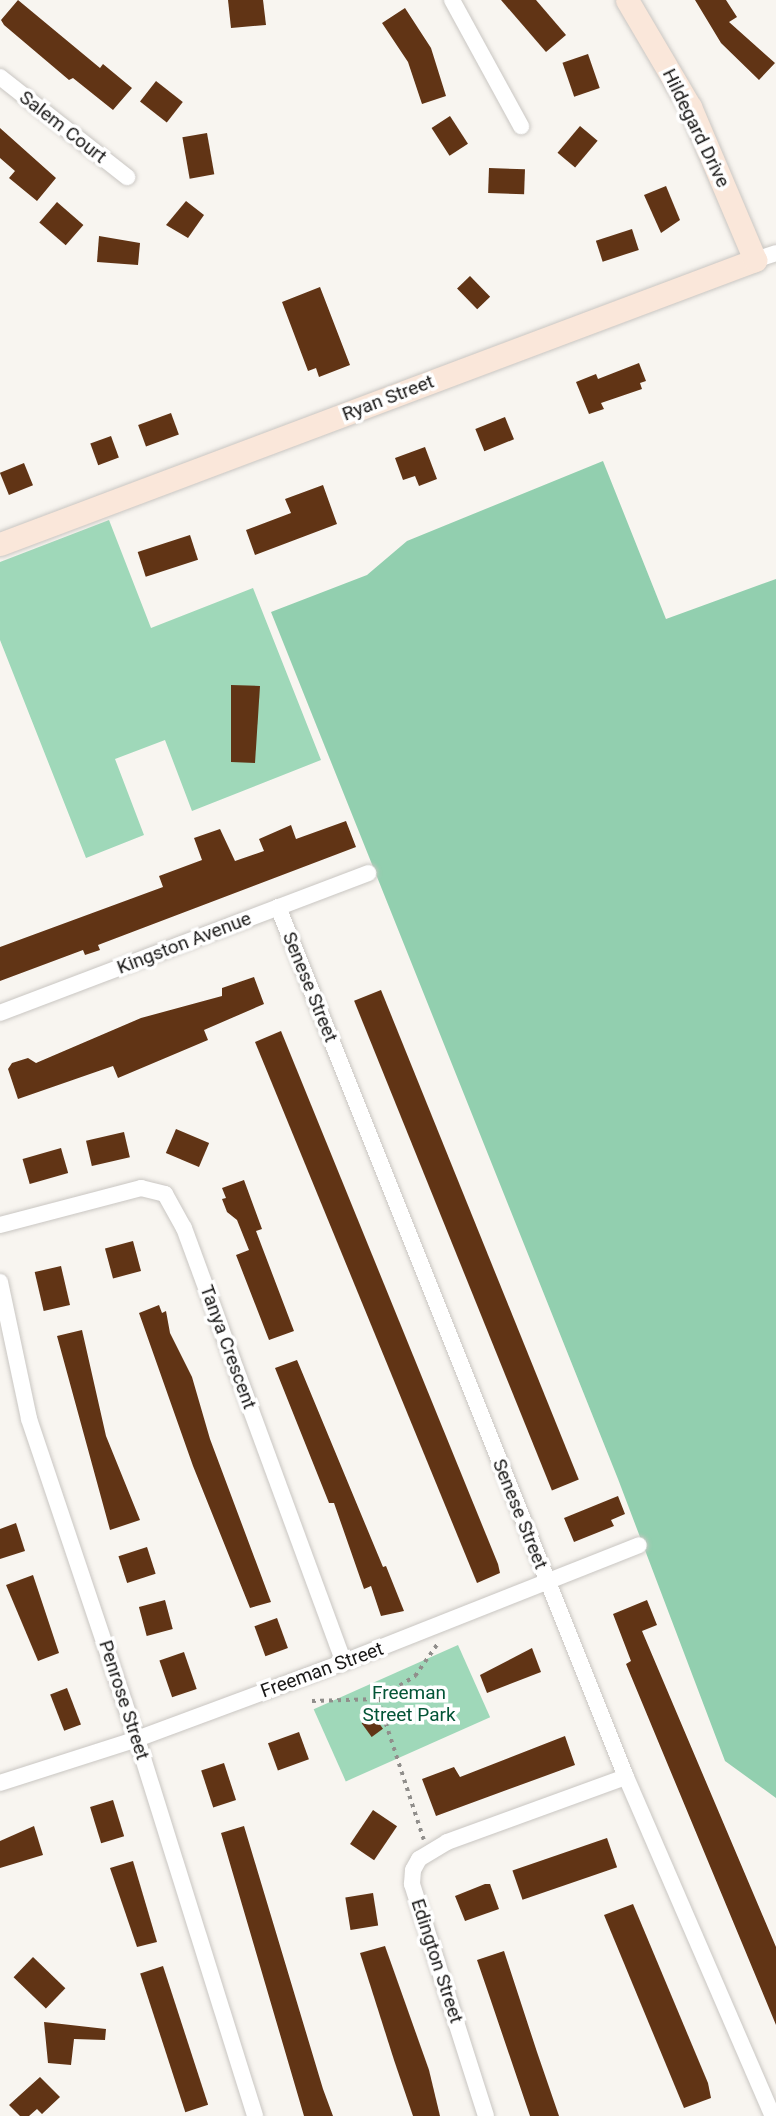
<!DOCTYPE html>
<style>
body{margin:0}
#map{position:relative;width:776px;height:2116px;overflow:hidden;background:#f8f5f0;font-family:Roboto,sans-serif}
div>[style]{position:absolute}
.green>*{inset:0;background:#9fd8b9;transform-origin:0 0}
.forest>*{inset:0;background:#92cfaf}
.building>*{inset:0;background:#613415;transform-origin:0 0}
.path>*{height:3.5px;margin-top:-1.75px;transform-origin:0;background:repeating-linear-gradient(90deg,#908e8b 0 3.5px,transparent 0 8.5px)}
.roads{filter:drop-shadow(0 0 2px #c9c6c2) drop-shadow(0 0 2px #c9c6c2)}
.street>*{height:16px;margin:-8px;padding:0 8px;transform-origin:8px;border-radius:8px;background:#fff}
.secondary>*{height:23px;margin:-11.5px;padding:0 11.5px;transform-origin:11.5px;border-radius:11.5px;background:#fae7da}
span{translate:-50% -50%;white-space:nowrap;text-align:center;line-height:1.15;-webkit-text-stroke:7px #fff;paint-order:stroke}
.street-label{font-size:19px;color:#191817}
.park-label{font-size:19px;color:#035436}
</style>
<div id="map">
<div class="green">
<i style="clip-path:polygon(109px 520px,151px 628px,253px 588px,321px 760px,192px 811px,165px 740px,115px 759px,144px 835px,86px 858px,0 640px,0 562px)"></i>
<i style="left:458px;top:1645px;width:79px;height:158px;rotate:66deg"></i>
</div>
<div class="forest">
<i style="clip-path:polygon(603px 461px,666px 619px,776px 579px,776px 1798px,725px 1761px,618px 1479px,271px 612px,367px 575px,407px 541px)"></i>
</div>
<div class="building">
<i style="clip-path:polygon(18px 0,100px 68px,103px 64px,132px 88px,113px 110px,73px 78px,69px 80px,4px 25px,1px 20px)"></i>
<i style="clip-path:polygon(228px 0,263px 0,266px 25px,231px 28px)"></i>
<i style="clip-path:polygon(501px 0,536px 0,566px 35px,546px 52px)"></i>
<i style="clip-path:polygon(695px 0,726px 0,737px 17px,729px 22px,775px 63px,759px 80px,721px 43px)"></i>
<i style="clip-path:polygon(405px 8px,431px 48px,446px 96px,422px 104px,408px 62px,382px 23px)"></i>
<i style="left:588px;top:54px;width:36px;height:27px;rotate:71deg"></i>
<i style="left:156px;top:81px;width:34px;height:26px;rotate:38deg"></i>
<i style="left:450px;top:116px;width:33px;height:22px;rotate:57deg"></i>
<i style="left:580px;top:126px;width:23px;height:35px;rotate:40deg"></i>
<i style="clip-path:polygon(0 128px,56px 178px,37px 201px,9px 178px,15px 171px,0 158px)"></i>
<i style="left:207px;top:133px;width:42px;height:25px;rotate:80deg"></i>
<i style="left:489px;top:168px;width:36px;height:25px;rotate:2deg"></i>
<i style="clip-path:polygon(666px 186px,680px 220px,661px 233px,644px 195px)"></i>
<i style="clip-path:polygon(186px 201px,204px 215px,188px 238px,166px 225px)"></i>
<i style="left:57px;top:202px;width:35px;height:27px;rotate:41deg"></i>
<i style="left:632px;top:229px;width:22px;height:38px;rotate:72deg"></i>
<i style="clip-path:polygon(99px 236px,140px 243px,138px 265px,97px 262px)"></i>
<i style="left:470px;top:276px;width:29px;height:18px;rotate:46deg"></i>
<i style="clip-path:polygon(320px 287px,350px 365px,319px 377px,316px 368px,308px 371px,282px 302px)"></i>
<i style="clip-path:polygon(639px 363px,646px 381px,640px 383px,642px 389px,601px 403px,604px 409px,589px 414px,576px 382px,596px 374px,598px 379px)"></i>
<i style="left:171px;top:413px;width:23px;height:35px;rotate:70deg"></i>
<i style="left:505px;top:417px;width:24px;height:32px;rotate:68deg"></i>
<i style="left:111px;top:436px;width:23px;height:22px;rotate:70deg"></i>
<i style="clip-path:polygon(425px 447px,437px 479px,419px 486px,415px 476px,403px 480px,395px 458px)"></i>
<i style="left:24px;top:463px;width:24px;height:26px;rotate:68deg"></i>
<i style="clip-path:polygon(323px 485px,337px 524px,255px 555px,246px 530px,291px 513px,285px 499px)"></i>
<i style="left:190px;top:535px;width:26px;height:55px;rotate:72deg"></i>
<i style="clip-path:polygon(231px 685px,260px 686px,255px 763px,231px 762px)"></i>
<i style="clip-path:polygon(346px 821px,356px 847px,98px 945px,100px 950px,85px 955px,83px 950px,0 981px,0 947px,163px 887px,159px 876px,202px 860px,194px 838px,220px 829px,235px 861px,264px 851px,259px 839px,291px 825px,296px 839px)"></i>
<i style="clip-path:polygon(254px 977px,264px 1004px,204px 1030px,208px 1040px,118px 1078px,113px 1066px,18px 1099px,8px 1069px,12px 1063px,28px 1058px,36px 1063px,141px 1018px,222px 996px,222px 988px)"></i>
<i style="left:381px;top:990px;width:528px;height:29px;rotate:68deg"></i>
<i style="clip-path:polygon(281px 1031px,498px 1564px,500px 1573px,477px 1583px,255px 1042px)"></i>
<i style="left:176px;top:1129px;width:36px;height:26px;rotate:23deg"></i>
<i style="left:124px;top:1132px;width:26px;height:39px;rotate:77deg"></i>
<i style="left:61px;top:1148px;width:26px;height:40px;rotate:74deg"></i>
<i style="clip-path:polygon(244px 1180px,262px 1229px,256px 1231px,294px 1331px,269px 1340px,236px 1255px,249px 1250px,237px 1220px,227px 1212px,222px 1199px,226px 1198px,222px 1188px)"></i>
<i style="left:133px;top:1241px;width:31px;height:29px;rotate:75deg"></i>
<i style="left:61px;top:1266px;width:40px;height:27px;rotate:77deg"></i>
<i style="clip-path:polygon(159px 1305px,162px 1313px,166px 1311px,170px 1333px,192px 1377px,210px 1439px,271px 1602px,250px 1608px,193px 1466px,139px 1313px)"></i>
<i style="clip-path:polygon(82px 1330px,106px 1436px,140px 1520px,110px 1530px,57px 1336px)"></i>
<i style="clip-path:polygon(297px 1360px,383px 1567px,386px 1566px,404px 1611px,381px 1616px,371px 1586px,364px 1589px,334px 1503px,329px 1503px,275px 1368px)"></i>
<i style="clip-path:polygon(618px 1496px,625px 1514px,611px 1520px,614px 1526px,574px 1542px,564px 1518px)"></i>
<i style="clip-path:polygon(16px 1523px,25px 1551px,0 1559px,0 1529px)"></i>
<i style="left:147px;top:1547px;width:28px;height:30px;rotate:72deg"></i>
<i style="clip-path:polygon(33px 1575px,59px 1653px,38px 1661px,6px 1585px)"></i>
<i style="left:165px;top:1600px;width:30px;height:27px;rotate:75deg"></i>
<i style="clip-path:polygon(647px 1600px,657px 1625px,642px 1631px,776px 1947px,776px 2025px,626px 1664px,631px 1661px,613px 1614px)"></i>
<i style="left:277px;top:1618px;width:32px;height:24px;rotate:70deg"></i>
<i style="clip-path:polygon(532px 1648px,541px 1672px,487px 1693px,480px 1675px)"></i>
<i style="left:184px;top:1652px;width:39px;height:26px;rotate:71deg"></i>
<i style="left:67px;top:1688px;width:39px;height:18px;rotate:69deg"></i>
<i style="left:373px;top:1715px;width:17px;height:14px;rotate:54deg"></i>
<i style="left:299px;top:1732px;width:29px;height:33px;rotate:70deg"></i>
<i style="clip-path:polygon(565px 1736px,575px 1765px,436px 1816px,422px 1779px,454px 1767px,460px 1777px)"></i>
<i style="left:224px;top:1763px;width:39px;height:24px;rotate:72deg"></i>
<i style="left:113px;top:1800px;width:38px;height:24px;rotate:73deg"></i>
<i style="left:373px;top:1810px;width:29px;height:41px;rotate:34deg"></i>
<i style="clip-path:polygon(34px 1826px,43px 1855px,0 1868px,0 1841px)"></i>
<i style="clip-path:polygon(244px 1826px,323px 2089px,333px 2116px,304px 2116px,221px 1833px)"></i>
<i style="left:607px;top:1838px;width:31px;height:100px;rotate:71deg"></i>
<i style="clip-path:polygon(133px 1861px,157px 1942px,137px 1947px,110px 1868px)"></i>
<i style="clip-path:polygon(485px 1884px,490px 1884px,499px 1909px,465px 1921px,455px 1896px)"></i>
<i style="left:373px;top:1893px;width:33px;height:28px;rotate:81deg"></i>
<i style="clip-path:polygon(633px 1904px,708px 2083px,711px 2098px,684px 2108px,604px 1915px)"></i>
<i style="clip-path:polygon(385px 1946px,429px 2070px,440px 2116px,413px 2116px,394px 2060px,360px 1953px)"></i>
<i style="clip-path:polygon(504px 1951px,537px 2052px,559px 2116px,530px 2116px,489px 1995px,477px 1960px)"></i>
<i style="left:33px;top:1957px;width:45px;height:28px;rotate:44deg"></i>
<i style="left:163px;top:1966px;width:146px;height:24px;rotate:72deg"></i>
<i style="clip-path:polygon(44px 2022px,106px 2029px,105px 2040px,74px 2039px,71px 2065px,48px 2063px)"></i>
<i style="clip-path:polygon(40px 2077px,60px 2097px,42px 2114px,37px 2109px,29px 2116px,20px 2116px,9px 2105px)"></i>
</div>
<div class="path">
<i style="left:378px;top:1699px;width:148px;rotate:71.9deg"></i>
<i style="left:312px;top:1701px;width:66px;rotate:-1.7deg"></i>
<i style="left:378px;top:1699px;width:44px;rotate:-31.9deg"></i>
<i style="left:415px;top:1676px;width:39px;rotate:-55deg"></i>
</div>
<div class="roads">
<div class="street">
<i style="left:452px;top:0;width:144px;rotate:61.3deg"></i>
<i style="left:0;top:77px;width:162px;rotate:38.2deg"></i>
<i style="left:755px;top:260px;width:22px;rotate:-18deg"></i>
<i style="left:278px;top:907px;width:937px;rotate:68.2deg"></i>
<i style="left:626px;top:1777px;width:369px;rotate:66.6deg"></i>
<i style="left:0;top:1013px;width:394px;rotate:-20.8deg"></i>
<i style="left:0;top:1225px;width:146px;rotate:-14.7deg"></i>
<i style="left:141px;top:1188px;width:25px;rotate:14deg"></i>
<i style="left:165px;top:1194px;width:39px;rotate:61deg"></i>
<i style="left:184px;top:1228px;width:463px;rotate:69.8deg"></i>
<i style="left:0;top:1282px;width:140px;rotate:78deg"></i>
<i style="left:29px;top:1419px;width:338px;rotate:71.4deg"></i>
<i style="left:137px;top:1739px;width:395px;rotate:72.6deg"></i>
<i style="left:0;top:1783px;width:144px;rotate:-17.8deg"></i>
<i style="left:137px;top:1739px;width:221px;rotate:-20.4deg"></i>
<i style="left:344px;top:1662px;width:317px;rotate:-21.6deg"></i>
<i style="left:486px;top:2116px;width:244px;rotate:-107.7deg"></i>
<i style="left:412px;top:1884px;width:14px;rotate:-86deg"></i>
<i style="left:413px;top:1870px;width:13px;rotate:-61deg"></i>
<i style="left:419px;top:1859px;width:33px;rotate:-31deg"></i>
<i style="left:447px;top:1842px;width:190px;rotate:-20deg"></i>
</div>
<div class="secondary">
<i style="left:0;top:544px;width:807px;rotate:-20.61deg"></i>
<i style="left:755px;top:260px;width:166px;rotate:-113deg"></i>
<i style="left:690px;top:107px;width:124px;rotate:-120.5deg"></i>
</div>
</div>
<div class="street-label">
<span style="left:63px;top:127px;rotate:38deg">Salem Court</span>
<span style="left:696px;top:128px;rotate:64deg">Hildegard Drive</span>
<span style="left:388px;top:398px;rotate:-21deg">Ryan Street</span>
<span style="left:184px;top:943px;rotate:-21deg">Kingston Avenue</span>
<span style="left:310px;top:987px;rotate:68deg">Senese Street</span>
<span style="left:228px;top:1347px;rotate:70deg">Tanya Crescent</span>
<span style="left:520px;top:1514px;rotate:68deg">Senese Street</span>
<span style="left:322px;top:1670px;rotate:-20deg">Freeman Street</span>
<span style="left:124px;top:1700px;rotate:72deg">Penrose Street</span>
<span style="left:437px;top:1961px;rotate:72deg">Edington Street</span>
</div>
<div class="park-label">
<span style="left:409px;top:1704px">Freeman<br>Street Park</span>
</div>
</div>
